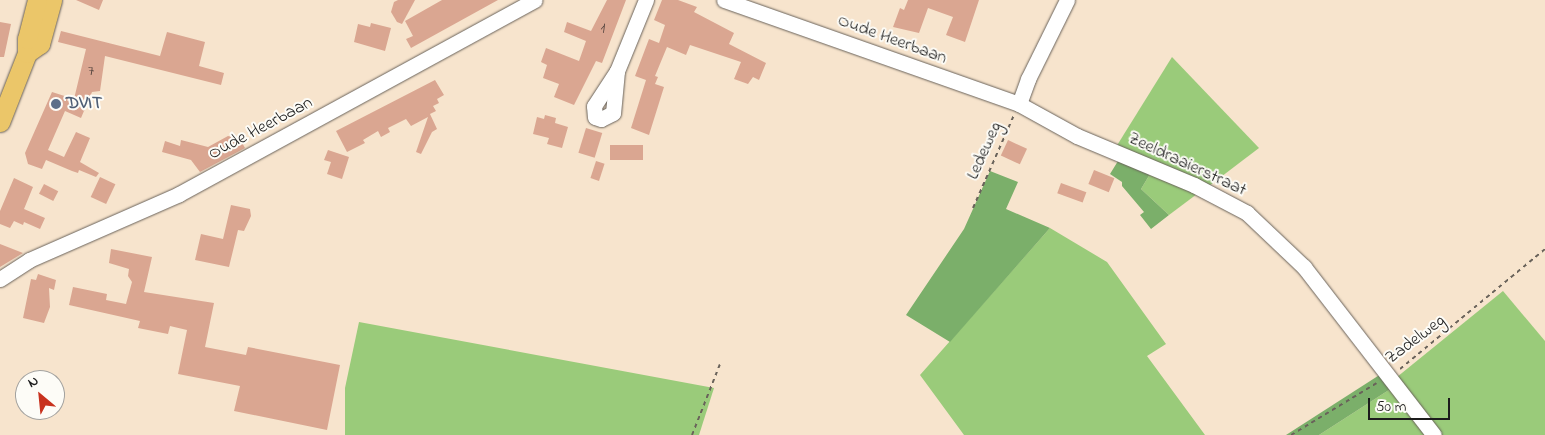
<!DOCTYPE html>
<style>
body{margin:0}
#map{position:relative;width:1545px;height:435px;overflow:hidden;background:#f7e4cd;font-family:"Indie Flower",sans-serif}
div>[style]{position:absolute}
.green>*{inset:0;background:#9acb7a}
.forest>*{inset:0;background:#7baf6a}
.building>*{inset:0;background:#daa691;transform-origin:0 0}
.path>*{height:2px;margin-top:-1px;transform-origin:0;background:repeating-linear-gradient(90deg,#69625a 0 4px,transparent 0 8px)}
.roads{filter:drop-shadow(0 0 1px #69625a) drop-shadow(0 0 1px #69625a)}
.minor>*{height:15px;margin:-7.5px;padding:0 7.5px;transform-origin:7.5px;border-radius:7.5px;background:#fff}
.major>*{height:19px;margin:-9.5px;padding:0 9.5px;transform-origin:9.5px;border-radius:9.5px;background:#ebc669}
.dots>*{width:14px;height:14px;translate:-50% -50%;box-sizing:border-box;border:2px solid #fdfcf7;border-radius:50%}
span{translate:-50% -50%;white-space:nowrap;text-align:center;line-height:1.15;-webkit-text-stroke:4px #fdfcf7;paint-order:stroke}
.number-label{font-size:15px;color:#4c3e39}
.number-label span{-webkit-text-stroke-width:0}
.street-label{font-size:18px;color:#1c1c1c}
.service-label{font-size:18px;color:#4e5e75;font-weight:700}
.left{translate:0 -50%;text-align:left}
.north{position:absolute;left:15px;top:370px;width:50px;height:50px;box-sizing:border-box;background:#fdfcf7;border:1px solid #a3a29f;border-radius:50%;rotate:332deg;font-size:14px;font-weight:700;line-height:20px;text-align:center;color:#1c1c1c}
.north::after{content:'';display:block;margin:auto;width:18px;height:22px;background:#c8321e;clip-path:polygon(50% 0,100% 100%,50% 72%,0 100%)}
.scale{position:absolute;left:1368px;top:398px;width:82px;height:22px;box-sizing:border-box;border:2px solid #1c1c1c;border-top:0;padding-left:6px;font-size:15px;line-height:18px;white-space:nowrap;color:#1c1c1c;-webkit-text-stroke:4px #fdfcf7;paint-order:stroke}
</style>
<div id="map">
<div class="green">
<i style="clip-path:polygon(1172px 57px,1259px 148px,1209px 186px,1116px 147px)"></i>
<i style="clip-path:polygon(1150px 174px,1197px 194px,1169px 215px,1141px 189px)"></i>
<i style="clip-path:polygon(1050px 228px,1107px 262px,1166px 344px,1147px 356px,1205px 435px,964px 435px,920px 375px)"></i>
<i style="clip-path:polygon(1503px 291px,1545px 341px,1545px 435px,1441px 435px,1397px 377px)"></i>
<i style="clip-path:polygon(359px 322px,714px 388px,699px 435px,345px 435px,345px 388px)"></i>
<i style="clip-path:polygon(1392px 388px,1426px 435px,1319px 435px)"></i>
</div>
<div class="forest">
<i style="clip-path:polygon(1118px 161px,1150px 174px,1141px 189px,1169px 215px,1151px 229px,1140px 215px,1144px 212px,1122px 186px,1122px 182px,1110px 174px)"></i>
<i style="clip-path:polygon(990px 171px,1018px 182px,1006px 209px,1050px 228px,950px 342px,906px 315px,964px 229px)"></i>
<i style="clip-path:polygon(1381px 374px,1392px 388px,1319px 435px,1286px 435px)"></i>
</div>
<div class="building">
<i style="clip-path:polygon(76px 0,103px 0,99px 10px)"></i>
<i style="clip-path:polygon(398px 0,415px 0,402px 24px,397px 22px,391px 12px,394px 2px)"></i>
<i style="clip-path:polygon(442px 0,498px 0,411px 48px,406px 39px,413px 36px,405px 21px)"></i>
<i style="clip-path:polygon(607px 0,626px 0,602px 63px,596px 61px,574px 105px,554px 97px,559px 84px,543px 78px,547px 65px,541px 62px,546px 48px,579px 61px,586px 41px,564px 32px,567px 22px,591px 31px)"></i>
<i style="clip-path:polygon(662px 0,678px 0,697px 7px,694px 12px,734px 33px,729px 44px,766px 63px,759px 80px,753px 77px,748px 84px,734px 79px,741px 62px,690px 45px,686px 55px,667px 47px,655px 76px,658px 77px,655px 84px,664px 87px,649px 135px,631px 128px,646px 80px,635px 76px,649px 39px,659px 43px,665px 25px,654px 20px)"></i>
<i style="clip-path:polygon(908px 0,979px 0,965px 42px,946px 35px,953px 17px,928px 8px,919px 33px,893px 27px,900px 8px,904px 10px)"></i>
<i style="clip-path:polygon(0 22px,11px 24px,4px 57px,0 57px)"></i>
<i style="clip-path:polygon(371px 23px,391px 28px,385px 51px,354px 42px,358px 24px,370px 27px)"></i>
<i style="clip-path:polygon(61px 31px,160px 56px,167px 32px,205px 42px,199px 66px,224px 73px,221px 85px,105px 56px,100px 91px,92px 92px,81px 118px,65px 111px,48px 150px,64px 157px,76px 132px,90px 138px,80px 162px,99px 173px,96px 177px,79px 170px,78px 173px,72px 171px,46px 160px,42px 169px,28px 164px,25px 153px,52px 92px,74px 99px,86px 49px,58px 42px)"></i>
<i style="clip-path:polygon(435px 80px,444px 95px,437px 99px,439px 103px,433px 106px,436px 111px,430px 114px,437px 129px,432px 132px,421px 154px,416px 152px,428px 117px,411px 126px,406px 119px,388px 128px,390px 132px,381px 137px,378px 131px,363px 140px,365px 143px,347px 152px,336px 131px)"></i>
<i style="clip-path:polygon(545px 115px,556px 118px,555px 123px,568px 127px,562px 148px,547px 144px,549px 138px,533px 134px,537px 117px,544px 119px)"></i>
<i style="left:586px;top:128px;width:17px;height:26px;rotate:17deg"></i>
<i style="clip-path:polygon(228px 136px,240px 139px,245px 148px,200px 172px,191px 160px,162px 152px,165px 141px,180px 146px,181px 140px,208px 147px)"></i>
<i style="left:1008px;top:140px;width:21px;height:17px;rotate:25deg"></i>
<i style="left:610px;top:145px;width:33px;height:15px"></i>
<i style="clip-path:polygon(328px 150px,349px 157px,342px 179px,327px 174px,331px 162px,324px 160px)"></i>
<i style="left:596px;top:161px;width:9px;height:18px;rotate:18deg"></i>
<i style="left:1094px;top:170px;width:22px;height:15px;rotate:22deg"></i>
<i style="left:100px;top:177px;width:17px;height:22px;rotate:25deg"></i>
<i style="clip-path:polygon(14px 178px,33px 187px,24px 209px,45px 218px,40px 229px,24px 222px,23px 225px,14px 221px,10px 228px,0 224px,0 211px)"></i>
<i style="left:1061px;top:183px;width:27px;height:11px;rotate:20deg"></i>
<i style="left:44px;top:184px;width:16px;height:11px;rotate:27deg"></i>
<i style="clip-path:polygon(231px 205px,250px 209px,251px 216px,244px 231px,238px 230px,229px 267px,195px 260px,201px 234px,223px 239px)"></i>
<i style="clip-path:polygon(0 244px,23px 253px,0 267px)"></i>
<i style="clip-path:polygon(111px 249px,152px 257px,144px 292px,214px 303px,205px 347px,246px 355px,248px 347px,340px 365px,327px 430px,234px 411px,240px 386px,178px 374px,187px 330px,170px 326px,168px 334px,138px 328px,140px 321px,69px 305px,73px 287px,107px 294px,106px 300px,126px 304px,132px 282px,128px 276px,129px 269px,109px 263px)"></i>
<i style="clip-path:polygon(38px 274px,56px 280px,54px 290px,49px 288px,50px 307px,44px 323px,23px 318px,31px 279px,36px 280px)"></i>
</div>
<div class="path">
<i style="left:973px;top:208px;width:102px;rotate:-66.2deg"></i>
<i style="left:1400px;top:369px;width:188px;rotate:-39.6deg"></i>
<i style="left:692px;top:435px;width:76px;rotate:-68.5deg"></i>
<i style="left:1291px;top:435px;width:100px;rotate:-31.2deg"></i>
</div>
<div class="roads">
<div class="minor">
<i style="left:724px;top:0;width:313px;rotate:19.4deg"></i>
<i style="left:1019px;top:104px;width:66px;rotate:28.9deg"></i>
<i style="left:1077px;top:136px;width:127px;rotate:22.7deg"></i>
<i style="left:1194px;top:185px;width:60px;rotate:27.8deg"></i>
<i style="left:1247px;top:213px;width:79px;rotate:43.5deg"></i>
<i style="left:1304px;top:267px;width:212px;rotate:52.3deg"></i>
<i style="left:617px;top:71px;width:42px;rotate:95.4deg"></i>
<i style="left:613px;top:113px;width:13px;rotate:153deg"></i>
<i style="left:601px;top:119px;width:6px;rotate:-162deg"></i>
<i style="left:595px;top:117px;width:11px;rotate:-95deg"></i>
<i style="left:594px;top:106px;width:42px;rotate:-56.7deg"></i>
<i style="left:617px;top:71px;width:77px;rotate:-67.8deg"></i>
<i style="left:1019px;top:104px;width:27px;rotate:-70deg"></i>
<i style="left:1028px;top:79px;width:88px;rotate:-63.7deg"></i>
<i style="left:0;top:279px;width:35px;rotate:-33deg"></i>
<i style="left:29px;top:260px;width:164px;rotate:-23.7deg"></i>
<i style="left:179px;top:194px;width:405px;rotate:-28.6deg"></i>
</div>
<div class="major">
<i style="left:27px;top:53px;width:16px;rotate:-35deg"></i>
<i style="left:40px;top:44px;width:46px;rotate:-74.7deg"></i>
<i style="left:0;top:122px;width:74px;rotate:-68.6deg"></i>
<i style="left:27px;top:53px;width:14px;rotate:-90deg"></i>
<i style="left:27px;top:39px;width:40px;rotate:-75.6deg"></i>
</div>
</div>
<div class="dots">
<i style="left:56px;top:104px;background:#5c6f8a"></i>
</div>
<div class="number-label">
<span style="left:603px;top:29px">1</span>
<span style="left:91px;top:72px">7</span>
</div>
<div class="street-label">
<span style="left:892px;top:40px;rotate:20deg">Oude Heerbaan</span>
<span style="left:261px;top:129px;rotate:-28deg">Oude Heerbaan</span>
<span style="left:985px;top:151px;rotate:-66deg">Ledeweg</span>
<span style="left:1187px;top:165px;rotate:25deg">Zeeldraaierstraat</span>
<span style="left:1416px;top:340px;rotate:-37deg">Zadelweg</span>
</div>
<div class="service-label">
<span class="left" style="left:66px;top:104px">DVIT</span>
</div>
<div class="north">N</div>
<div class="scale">50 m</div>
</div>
